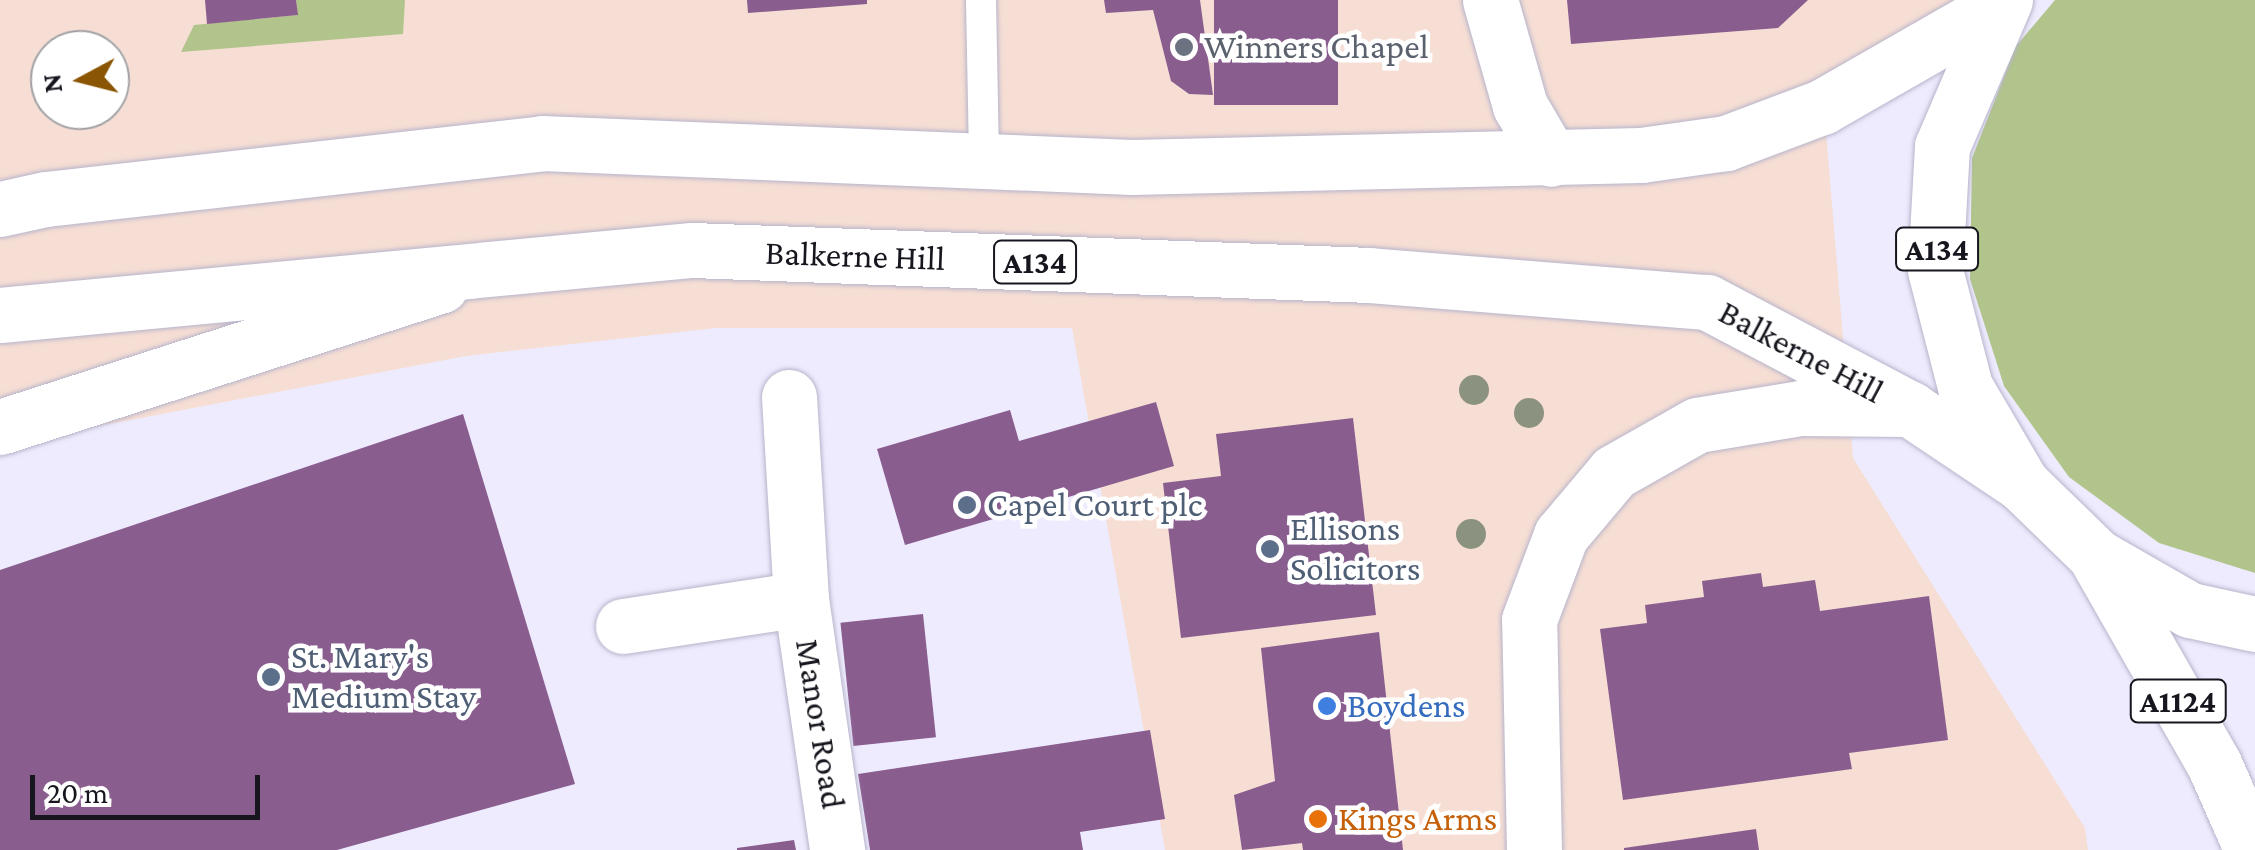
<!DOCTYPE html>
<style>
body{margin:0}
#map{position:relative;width:2255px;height:850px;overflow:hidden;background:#eeebfe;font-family:"Crimson Pro",serif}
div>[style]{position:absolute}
.commercial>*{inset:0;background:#f6ded4}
.green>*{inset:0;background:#b1c48b}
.building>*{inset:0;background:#8a5d8f;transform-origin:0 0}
.roads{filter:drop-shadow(0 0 2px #b7b4cb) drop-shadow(0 0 2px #b7b4cb)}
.service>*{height:30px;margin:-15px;padding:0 15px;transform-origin:15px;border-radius:15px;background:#fff}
.minor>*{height:55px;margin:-27.5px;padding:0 27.5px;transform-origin:27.5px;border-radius:27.5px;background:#fff}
.primary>*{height:55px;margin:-27.5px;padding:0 27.5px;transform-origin:27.5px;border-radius:27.5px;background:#fff}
.trees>*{width:30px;height:30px;margin:-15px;border-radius:50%;background:#8c9280}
.dots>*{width:28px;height:28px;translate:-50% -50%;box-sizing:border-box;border:5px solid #fff;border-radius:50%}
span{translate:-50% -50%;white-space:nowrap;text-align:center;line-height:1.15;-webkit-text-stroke:9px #fff;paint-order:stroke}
.shield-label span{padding:2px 8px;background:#fff;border:2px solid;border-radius:8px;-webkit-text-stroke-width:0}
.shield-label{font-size:32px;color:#17151d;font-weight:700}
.worship-label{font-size:35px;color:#5b616d}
.left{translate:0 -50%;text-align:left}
.street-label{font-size:35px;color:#17151d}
.service-label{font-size:35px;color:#4e5e75}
.shop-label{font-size:35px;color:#366cbe}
.food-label{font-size:35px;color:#c56008}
.north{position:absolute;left:30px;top:30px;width:100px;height:100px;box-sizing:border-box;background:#fff;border:2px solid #a2a1a5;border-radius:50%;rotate:263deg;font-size:28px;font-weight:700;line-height:40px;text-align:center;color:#17151d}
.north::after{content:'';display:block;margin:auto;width:35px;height:45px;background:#8b5603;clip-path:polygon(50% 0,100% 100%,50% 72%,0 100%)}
.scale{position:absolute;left:30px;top:775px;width:230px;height:45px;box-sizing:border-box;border:5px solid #17151d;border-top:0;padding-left:12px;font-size:30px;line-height:35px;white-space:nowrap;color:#17151d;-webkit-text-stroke:8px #fff;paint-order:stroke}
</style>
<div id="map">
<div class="commercial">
<i style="clip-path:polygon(evenodd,0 0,2002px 0,1826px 132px,1853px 458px,2085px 828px,2088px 850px,1165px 850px,1072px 328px,716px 328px,466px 356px,0 445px,0 0,50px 50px,110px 50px,110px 110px,50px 110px,50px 50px)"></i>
</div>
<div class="green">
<i style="clip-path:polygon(296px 0,405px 0,403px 34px,181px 52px,194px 25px,297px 15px)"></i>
<i style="clip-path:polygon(2055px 0,2255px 0,2255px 573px,2159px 543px,2069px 477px,2004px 386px,1970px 279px,1972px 158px,2016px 46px)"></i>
</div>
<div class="building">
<i style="clip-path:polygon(205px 0,296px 0,298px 15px,207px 24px)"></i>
<i style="clip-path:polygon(747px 0,867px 0,867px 4px,748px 13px)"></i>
<i style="clip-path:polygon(1104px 0,1200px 0,1213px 95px,1189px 94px,1171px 81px,1153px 10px,1106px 13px)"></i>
<i style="left:1214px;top:0;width:124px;height:105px"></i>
<i style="clip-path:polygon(1567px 0,1808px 0,1778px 28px,1571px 44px)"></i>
<i style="clip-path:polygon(1156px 402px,1174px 466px,905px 545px,877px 449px,1010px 410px,1019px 441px)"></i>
<i style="clip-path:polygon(463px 414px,575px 784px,337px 850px,0 850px,0 570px)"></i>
<i style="clip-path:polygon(1353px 418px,1376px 615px,1181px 638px,1163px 483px,1221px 476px,1216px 434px)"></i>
<i style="clip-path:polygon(1761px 573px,1763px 587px,1815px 580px,1820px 611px,1929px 596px,1948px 740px,1849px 753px,1852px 769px,1623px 800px,1600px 629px,1647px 623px,1645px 605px,1704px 597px,1702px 581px)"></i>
<i style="left:923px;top:614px;width:124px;height:83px;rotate:84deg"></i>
<i style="clip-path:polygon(1379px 632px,1403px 850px,1303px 850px,1302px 843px,1242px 850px,1234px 795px,1275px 781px,1261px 648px)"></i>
<i style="clip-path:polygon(1150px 730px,1165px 819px,1080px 832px,1083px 850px,870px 850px,858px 774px)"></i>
<i style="clip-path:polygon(1756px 829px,1759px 850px,1624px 850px,1624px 848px)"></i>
<i style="clip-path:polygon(794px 840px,796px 850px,737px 850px,737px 848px)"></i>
</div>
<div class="roads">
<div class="service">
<i style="left:981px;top:0;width:161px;rotate:88.9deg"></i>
</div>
<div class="minor">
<i style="left:1490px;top:0;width:110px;rotate:74.2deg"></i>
<i style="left:1520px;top:106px;width:61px;rotate:59.7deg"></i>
<i style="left:789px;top:397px;width:202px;rotate:86.6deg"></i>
<i style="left:801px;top:599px;width:254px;rotate:81.8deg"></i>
<i style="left:0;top:427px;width:463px;rotate:-17.8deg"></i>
<i style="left:623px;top:626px;width:180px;rotate:-8.6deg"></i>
<i style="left:1534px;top:850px;width:230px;rotate:-91.2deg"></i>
<i style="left:1529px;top:620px;width:91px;rotate:-69.4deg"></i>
<i style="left:1561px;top:535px;width:82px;rotate:-49.9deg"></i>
<i style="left:1614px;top:472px;width:95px;rotate:-29.5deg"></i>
<i style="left:1697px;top:425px;width:104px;rotate:-9.4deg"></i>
<i style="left:1800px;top:408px;width:110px;rotate:0.5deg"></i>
</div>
<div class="primary">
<i style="left:2005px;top:0;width:159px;rotate:113.3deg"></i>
<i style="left:1942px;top:146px;width:124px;rotate:93.2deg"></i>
<i style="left:1935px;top:270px;width:121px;rotate:75.6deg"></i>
<i style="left:1965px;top:387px;width:113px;rotate:59.6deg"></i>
<i style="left:2022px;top:484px;width:103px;rotate:44.2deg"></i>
<i style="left:2096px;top:556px;width:108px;rotate:29.9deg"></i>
<i style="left:2190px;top:610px;width:66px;rotate:12.2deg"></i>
<i style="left:0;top:209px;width:47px;rotate:-12.3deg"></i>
<i style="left:46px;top:199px;width:499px;rotate:-6.4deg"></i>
<i style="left:542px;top:143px;width:590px;rotate:2.33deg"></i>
<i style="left:1132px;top:167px;width:509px;rotate:-1.35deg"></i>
<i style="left:1641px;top:155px;width:86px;rotate:-8deg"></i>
<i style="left:1726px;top:143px;width:103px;rotate:-20.6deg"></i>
<i style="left:1822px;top:107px;width:205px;rotate:-29.8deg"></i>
<i style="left:0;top:315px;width:695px;rotate:-5.37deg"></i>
<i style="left:692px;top:250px;width:677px;rotate:2.11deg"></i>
<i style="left:1369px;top:275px;width:339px;rotate:4.6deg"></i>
<i style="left:1707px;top:302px;width:229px;rotate:27.8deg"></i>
<i style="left:1910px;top:409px;width:135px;rotate:33.8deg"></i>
<i style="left:2097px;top:559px;width:236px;rotate:60.3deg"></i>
<i style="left:2214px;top:764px;width:94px;rotate:66.2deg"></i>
</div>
</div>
<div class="trees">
<i style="left:1474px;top:390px"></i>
<i style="left:1529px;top:413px"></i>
<i style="left:1471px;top:534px"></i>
</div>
<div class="dots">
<i style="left:1184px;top:47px;background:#6b7280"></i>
<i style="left:967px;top:505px;background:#5c6f8a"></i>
<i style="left:1270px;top:549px;background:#5c6f8a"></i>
<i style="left:271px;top:677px;background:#5c6f8a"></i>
<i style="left:1327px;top:706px;background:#3f7fe0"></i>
<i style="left:1318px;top:819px;background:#e8710a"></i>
</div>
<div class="shield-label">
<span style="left:1937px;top:249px">A134</span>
<span style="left:1035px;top:262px">A134</span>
<span style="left:2178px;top:701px">A1124</span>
</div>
<div class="worship-label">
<span class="left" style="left:1204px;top:47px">Winners Chapel</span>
</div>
<div class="street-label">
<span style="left:855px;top:256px;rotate:2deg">Balkerne Hill</span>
<span style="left:1801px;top:352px;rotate:28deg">Balkerne Hill</span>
<span style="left:820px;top:724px;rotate:81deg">Manor Road</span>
</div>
<div class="service-label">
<span class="left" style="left:987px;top:505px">Capel Court plc</span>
<span class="left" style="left:1290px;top:549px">Ellisons<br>Solicitors</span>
<span class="left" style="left:291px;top:677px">St. Mary's<br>Medium Stay</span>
</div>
<div class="shop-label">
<span class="left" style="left:1347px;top:706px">Boydens</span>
</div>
<div class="food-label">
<span class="left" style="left:1338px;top:819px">Kings Arms</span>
</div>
<div class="north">N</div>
<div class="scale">20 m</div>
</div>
